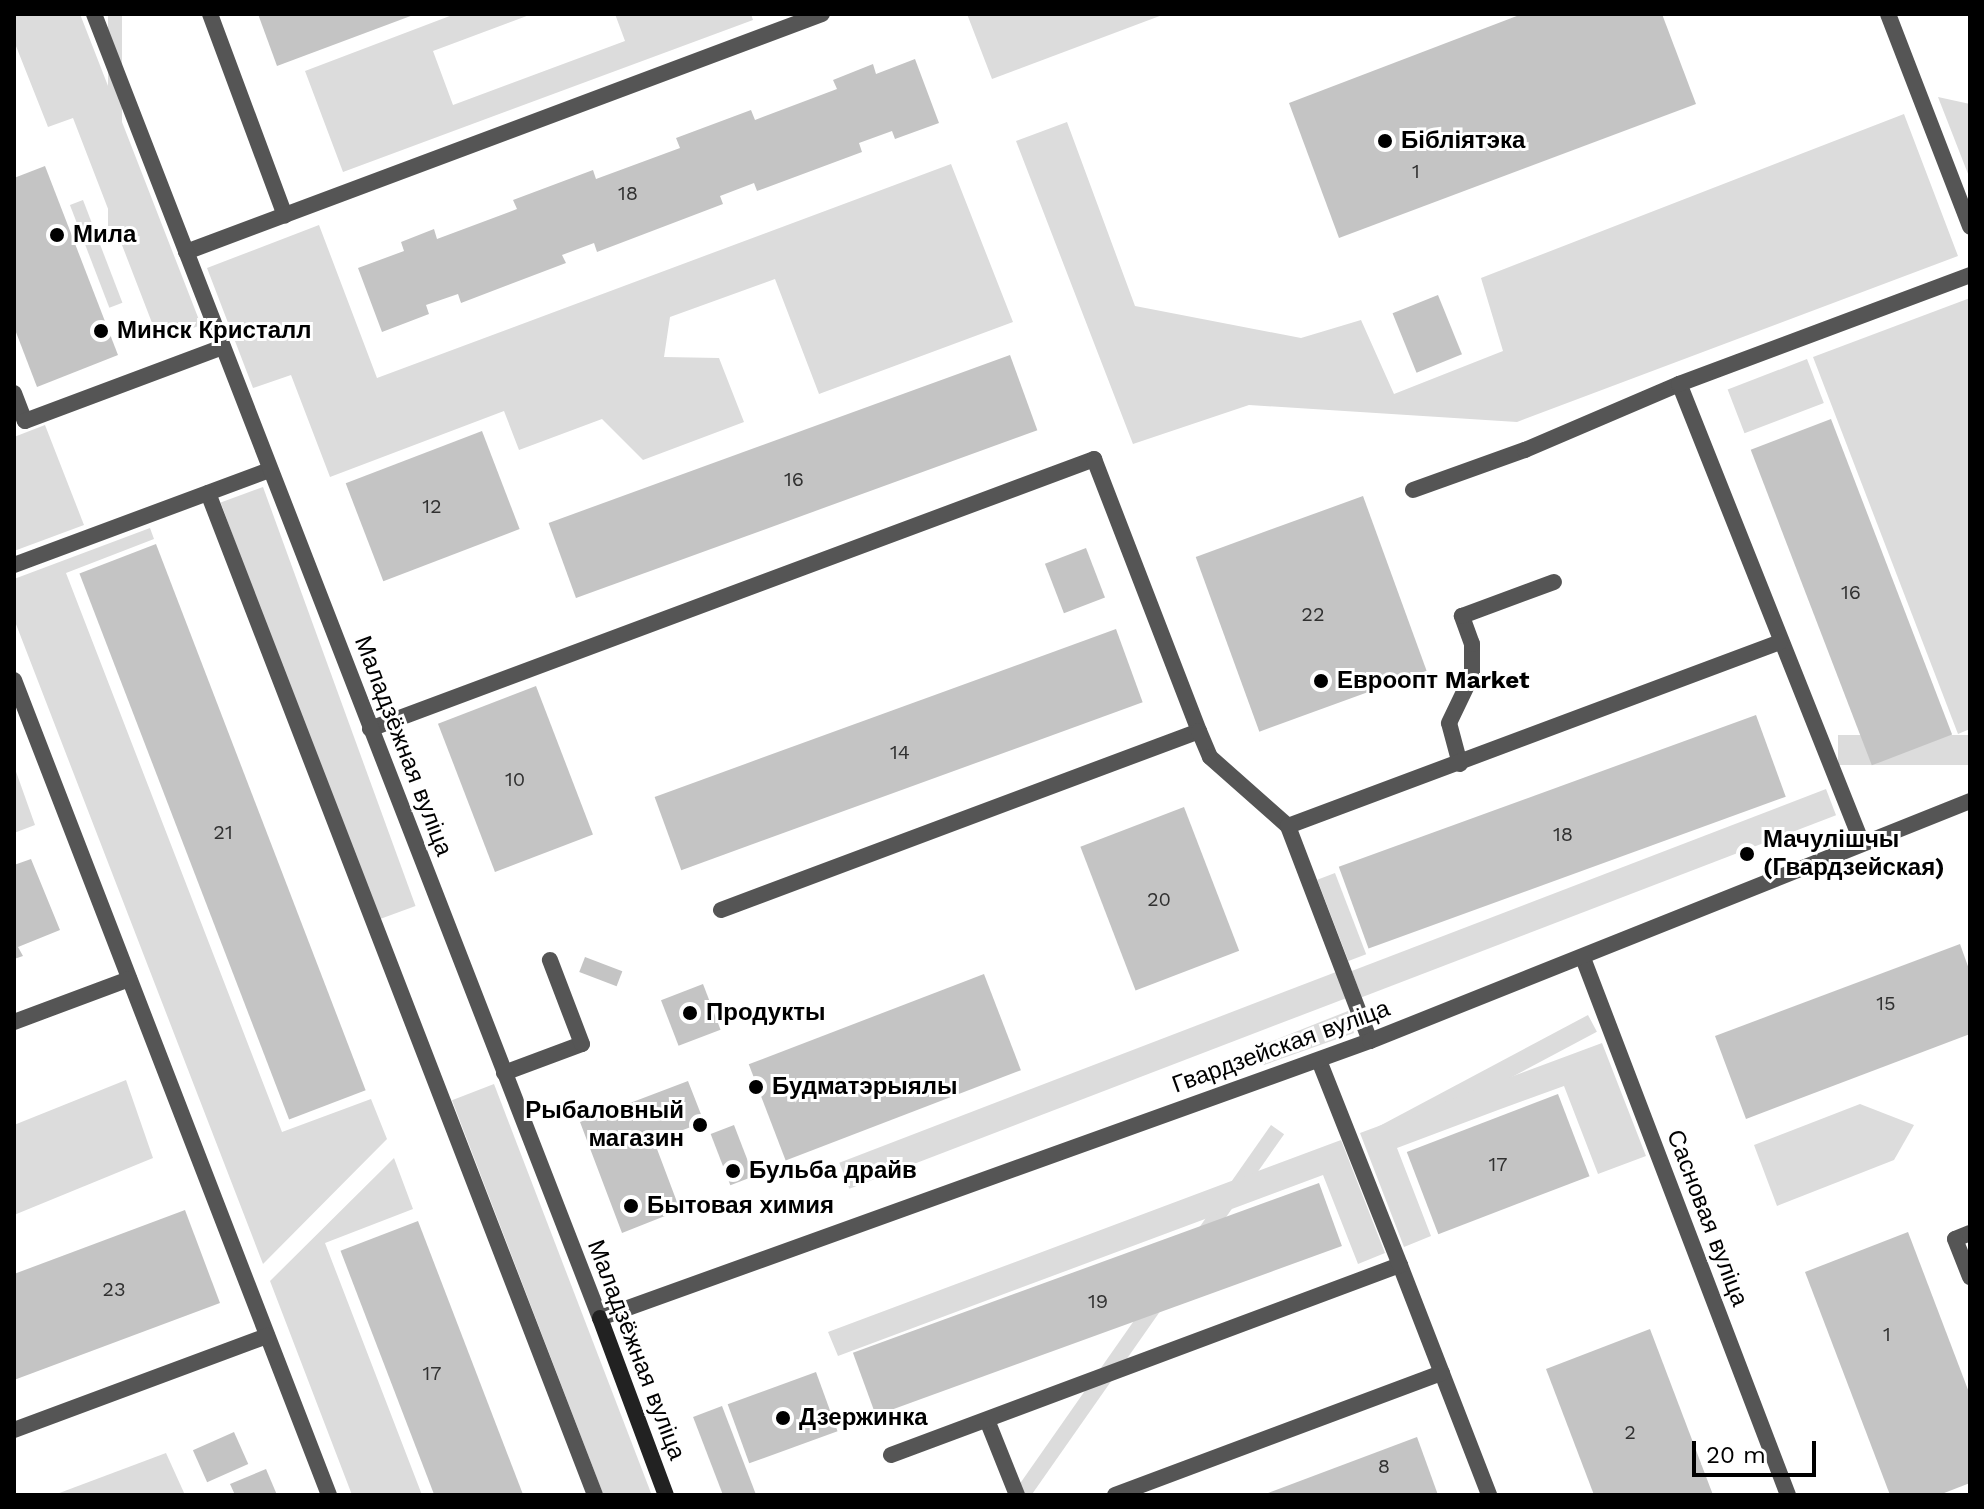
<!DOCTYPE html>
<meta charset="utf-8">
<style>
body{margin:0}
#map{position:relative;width:1984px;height:1509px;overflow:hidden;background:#fff;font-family:"Work Sans",sans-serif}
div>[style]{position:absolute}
.green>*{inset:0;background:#dcdcdc;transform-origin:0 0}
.building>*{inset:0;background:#c4c4c4;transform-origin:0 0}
.service>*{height:16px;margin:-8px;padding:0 8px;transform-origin:8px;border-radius:8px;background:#555}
.pedestrian>*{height:16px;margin:-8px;padding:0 8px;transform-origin:8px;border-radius:8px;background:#555}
.minor>*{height:16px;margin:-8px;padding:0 8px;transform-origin:8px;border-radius:8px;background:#555}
.tertiary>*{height:16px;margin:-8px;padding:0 8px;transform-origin:8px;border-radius:8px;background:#555}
.secondary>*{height:16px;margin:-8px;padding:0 8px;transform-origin:8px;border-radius:8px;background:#222}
.dots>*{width:22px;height:22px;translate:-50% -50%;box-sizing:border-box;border:4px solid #fff;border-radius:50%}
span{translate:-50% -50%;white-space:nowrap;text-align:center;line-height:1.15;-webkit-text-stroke:6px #fff;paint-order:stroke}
.number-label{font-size:20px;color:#313131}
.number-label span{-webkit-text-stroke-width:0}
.poi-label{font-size:24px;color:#000;font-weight:700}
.left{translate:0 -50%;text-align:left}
.right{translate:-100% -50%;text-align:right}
.street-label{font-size:24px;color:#000}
.frame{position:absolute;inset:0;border:16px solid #000;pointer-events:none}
.scale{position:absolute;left:1692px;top:1441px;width:124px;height:36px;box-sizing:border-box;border:4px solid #000;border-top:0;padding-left:10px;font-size:24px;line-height:28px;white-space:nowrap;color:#000;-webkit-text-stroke:6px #fff;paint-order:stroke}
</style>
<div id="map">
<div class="green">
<i style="clip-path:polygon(14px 14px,80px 14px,201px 325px,159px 341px,73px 118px,48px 127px,14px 41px)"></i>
<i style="left:108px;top:14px;width:14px;height:217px"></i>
<i style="clip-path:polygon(455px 14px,532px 14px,433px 51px,453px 105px,625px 41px,615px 14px,751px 14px,753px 20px,343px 172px,305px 71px)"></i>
<i style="clip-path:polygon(967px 14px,1165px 14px,992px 79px)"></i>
<i style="clip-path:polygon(1938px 97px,1970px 104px,1970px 179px)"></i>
<i style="clip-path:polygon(1904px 114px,1958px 256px,1517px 422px,1249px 405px,1133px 444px,1016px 141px,1067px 122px,1135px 306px,1301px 338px,1361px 320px,1394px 394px,1503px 351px,1481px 278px)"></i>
<i style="clip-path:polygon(951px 164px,1013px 322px,819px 394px,775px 279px,670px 317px,664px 357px,719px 358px,744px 422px,643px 460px,602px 419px,519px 450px,504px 411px,330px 477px,291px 375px,253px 388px,207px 268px,319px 225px,377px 378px)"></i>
<i style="left:83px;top:200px;width:110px;height:14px;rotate:69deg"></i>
<i style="clip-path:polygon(1970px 298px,1970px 729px,1958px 734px,1813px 357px)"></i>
<i style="left:1807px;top:359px;width:47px;height:85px;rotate:69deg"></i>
<i style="clip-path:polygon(45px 425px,84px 525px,14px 551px,14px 437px)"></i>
<i style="left:263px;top:487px;width:446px;height:45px;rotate:70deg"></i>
<i style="clip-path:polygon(150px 528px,154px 539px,66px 573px,282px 1132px,371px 1099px,387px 1139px,263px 1264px,14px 619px,14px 579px)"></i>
<i style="left:1970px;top:735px;width:30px;height:132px;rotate:90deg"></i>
<i style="clip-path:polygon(14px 766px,35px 825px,14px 833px)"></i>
<i style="left:1826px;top:789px;width:28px;height:508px;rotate:69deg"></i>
<i style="left:1335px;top:873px;width:87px;height:19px;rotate:69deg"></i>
<i style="left:1336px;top:972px;width:28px;height:532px;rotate:69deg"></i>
<i style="clip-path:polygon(1348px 1011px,1354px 1033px,1264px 1065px,1252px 1049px)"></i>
<i style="left:1588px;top:1015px;width:19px;height:249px;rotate:62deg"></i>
<i style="clip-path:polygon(1602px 1043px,1646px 1156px,1598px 1174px,1564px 1086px,1498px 1110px,1397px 1148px,1431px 1236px,1404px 1247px,1360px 1133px)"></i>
<i style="clip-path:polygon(126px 1080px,153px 1158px,14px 1215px,14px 1125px)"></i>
<i style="left:494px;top:1084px;width:441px;height:45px;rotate:69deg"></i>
<i style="clip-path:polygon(1860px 1104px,1914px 1125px,1894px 1160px,1777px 1206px,1754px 1145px)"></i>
<i style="left:1271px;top:1125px;width:16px;height:487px;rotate:35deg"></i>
<i style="clip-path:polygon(1341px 1140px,1385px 1253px,1358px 1264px,1323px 1175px,838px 1356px,828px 1332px)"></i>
<i style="clip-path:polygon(394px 1158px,413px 1209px,325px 1243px,422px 1495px,352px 1495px,270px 1281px)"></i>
<i style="clip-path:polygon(166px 1453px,185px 1495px,54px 1495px)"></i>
</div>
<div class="building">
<i style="clip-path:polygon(258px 14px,416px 14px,277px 66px)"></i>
<i style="clip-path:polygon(1522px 14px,1662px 14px,1696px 104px,1339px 238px,1289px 103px)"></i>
<i style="clip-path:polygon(915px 59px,939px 123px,895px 139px,892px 131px,859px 143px,862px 152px,757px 191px,754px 183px,720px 196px,723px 204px,597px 252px,594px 243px,562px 255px,566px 263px,461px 303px,458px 294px,426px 305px,429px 314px,382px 332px,358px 268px,404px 251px,401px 242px,434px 229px,437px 239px,517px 209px,513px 200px,593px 170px,596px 179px,680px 148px,676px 138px,751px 110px,755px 120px,837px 89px,833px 80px,873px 64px,876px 74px)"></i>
<i style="clip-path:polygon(45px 166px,118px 355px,37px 387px,14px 327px,14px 178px)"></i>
<i style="left:1438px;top:295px;width:64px;height:49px;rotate:68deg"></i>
<i style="left:1010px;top:355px;width:80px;height:491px;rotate:70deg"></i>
<i style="left:1831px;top:419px;width:338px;height:86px;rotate:69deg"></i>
<i style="left:482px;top:431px;width:105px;height:146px;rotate:69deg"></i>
<i style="left:1363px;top:496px;width:186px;height:178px;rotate:70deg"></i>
<i style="left:156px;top:544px;width:585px;height:82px;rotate:69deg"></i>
<i style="left:1086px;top:548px;width:53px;height:44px;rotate:69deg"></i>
<i style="left:1116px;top:629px;width:78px;height:491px;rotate:70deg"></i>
<i style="left:536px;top:686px;width:159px;height:105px;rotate:69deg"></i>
<i style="left:1756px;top:715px;width:87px;height:444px;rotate:70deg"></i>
<i style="left:1184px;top:807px;width:154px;height:111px;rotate:69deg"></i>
<i style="clip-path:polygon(31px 859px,60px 930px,18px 947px,23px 956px,14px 959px,14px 865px)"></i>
<i style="clip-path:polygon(1960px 944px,1970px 972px,1970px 1034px,1746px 1119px,1715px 1036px)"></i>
<i style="left:585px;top:957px;width:40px;height:16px;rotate:21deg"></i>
<i style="left:984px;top:974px;width:103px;height:252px;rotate:69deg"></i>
<i style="left:703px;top:984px;width:49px;height:45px;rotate:69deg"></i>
<i style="clip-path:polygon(688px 1081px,704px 1122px,654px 1141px,680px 1210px,622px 1233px,580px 1122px)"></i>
<i style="left:1558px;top:1094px;width:88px;height:162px;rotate:69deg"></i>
<i style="left:734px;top:1125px;width:55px;height:25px;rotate:69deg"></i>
<i style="left:1319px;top:1183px;width:67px;height:496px;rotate:70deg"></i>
<i style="clip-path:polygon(185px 1210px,220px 1303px,14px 1380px,14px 1274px)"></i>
<i style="left:418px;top:1221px;width:293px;height:83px;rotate:69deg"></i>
<i style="clip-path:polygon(1908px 1232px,1970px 1395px,1970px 1483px,1939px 1495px,1890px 1495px,1805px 1272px)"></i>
<i style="clip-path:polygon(1650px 1329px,1713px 1495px,1594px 1495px,1546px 1369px)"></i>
<i style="left:816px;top:1372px;width:63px;height:94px;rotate:70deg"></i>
<i style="left:722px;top:1406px;width:95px;height:31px;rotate:69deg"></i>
<i style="left:234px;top:1432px;width:35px;height:45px;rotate:66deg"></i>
<i style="clip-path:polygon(1417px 1437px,1438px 1495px,1263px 1495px)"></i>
<i style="clip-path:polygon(266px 1469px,277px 1495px,235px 1495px,230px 1484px)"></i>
</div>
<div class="service">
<i style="left:210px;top:14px;width:215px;rotate:69.6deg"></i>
<i style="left:186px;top:252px;width:679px;rotate:-20.52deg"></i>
<i style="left:14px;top:393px;width:30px;rotate:69deg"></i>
<i style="left:25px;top:421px;width:211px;rotate:-20.5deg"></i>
<i style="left:1413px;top:490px;width:119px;rotate:-19.7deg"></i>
<i style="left:1525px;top:450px;width:168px;rotate:-23.2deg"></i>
<i style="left:208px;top:493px;width:1074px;rotate:68.88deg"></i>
<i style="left:14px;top:565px;width:273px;rotate:-20.4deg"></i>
<i style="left:14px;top:680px;width:874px;rotate:68.87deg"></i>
<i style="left:370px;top:729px;width:773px;rotate:-20.45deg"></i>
<i style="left:1094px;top:459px;width:292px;rotate:68.9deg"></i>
<i style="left:1460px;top:764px;width:42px;rotate:-105deg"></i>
<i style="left:1449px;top:723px;width:53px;rotate:-64.4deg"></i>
<i style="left:1472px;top:675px;width:31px;rotate:-90deg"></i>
<i style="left:1472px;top:644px;width:30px;rotate:-110deg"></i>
<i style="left:1462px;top:616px;width:98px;rotate:-20.3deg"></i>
<i style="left:1862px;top:843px;width:494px;rotate:-111.7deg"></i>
<i style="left:1679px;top:384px;width:311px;rotate:-20.5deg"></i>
<i style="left:721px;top:910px;width:510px;rotate:-20.53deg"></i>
<i style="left:1199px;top:731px;width:28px;rotate:67deg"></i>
<i style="left:1210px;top:757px;width:104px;rotate:41.5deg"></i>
<i style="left:14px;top:1022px;width:123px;rotate:-20.5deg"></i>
<i style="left:1370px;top:1041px;width:230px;rotate:-110.9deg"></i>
<i style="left:1288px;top:826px;width:525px;rotate:-20.5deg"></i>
<i style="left:504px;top:1073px;width:83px;rotate:-20.4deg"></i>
<i style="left:582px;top:1044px;width:90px;rotate:-110.9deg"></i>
<i style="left:1970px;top:1233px;width:16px;rotate:158deg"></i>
<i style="left:1955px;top:1239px;width:41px;rotate:68.5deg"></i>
<i style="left:1400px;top:1265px;width:247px;rotate:68.8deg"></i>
<i style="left:987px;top:1420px;width:81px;rotate:68.2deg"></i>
<i style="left:14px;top:1430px;width:270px;rotate:-20.4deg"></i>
<i style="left:891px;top:1455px;width:543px;rotate:-20.47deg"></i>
<i style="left:1400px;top:1265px;width:220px;rotate:-111.6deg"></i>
<i style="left:1115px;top:1495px;width:349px;rotate:-20.5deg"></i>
</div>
<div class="pedestrian">
<i style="left:1888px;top:14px;width:228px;rotate:68.9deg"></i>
</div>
<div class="minor">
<i style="left:94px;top:14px;width:1399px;rotate:68.79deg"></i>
<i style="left:1583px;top:958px;width:575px;rotate:69.11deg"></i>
</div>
<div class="tertiary">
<i style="left:600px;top:1318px;width:818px;rotate:-19.79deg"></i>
<i style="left:1370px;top:1041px;width:646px;rotate:-21.8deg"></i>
</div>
<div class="secondary">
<i style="left:600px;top:1318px;width:189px;rotate:69.6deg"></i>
</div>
<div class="dots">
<i style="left:1385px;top:141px;background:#000"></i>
<i style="left:57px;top:235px;background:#000"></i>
<i style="left:101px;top:331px;background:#000"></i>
<i style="left:1321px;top:681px;background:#000"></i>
<i style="left:1747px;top:854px;background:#000"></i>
<i style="left:690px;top:1013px;background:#000"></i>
<i style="left:756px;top:1087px;background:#000"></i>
<i style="left:700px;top:1125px;background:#000"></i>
<i style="left:733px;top:1171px;background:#000"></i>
<i style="left:631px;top:1206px;background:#000"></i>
<i style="left:783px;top:1418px;background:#000"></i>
</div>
<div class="number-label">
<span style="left:1416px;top:171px">1</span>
<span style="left:628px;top:193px">18</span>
<span style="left:794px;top:479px">16</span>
<span style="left:432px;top:506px">12</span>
<span style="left:1851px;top:592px">16</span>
<span style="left:1313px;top:614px">22</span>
<span style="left:900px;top:752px">14</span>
<span style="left:515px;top:779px">10</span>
<span style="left:223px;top:832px">21</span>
<span style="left:1563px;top:834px">18</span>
<span style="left:1159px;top:899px">20</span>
<span style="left:1886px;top:1003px">15</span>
<span style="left:1498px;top:1164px">17</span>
<span style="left:114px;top:1289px">23</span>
<span style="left:1098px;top:1301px">19</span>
<span style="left:1887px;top:1334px">1</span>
<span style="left:432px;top:1373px">17</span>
<span style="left:1630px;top:1432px">2</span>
<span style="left:1384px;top:1466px">8</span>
</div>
<div class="poi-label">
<span class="left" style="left:1401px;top:141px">Бібліятэка</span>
<span class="left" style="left:73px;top:235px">Мила</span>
<span class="left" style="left:117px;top:331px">Минск Кристалл</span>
<span class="left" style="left:1337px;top:681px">Евроопт Market</span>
<span class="left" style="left:1763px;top:854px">Мачулішчы<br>(Гвардзейская)</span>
<span class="left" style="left:706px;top:1013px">Продукты</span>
<span class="left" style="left:772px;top:1087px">Будматэрыялы</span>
<span class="right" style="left:684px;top:1125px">Рыбаловный<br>магазин</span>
<span class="left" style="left:749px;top:1171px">Бульба драйв</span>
<span class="left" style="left:647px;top:1206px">Бытовая химия</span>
<span class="left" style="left:799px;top:1418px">Дзержинка</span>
</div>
<div class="street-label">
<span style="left:403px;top:746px;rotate:69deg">Маладзёжная вуліца</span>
<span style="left:1281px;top:1047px;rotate:-20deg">Гвардзейская вуліца</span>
<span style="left:1707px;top:1218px;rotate:69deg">Сасновая вуліца</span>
<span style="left:636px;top:1350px;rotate:69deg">Маладзёжная вуліца</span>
</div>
<div class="frame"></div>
<div class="scale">20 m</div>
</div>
